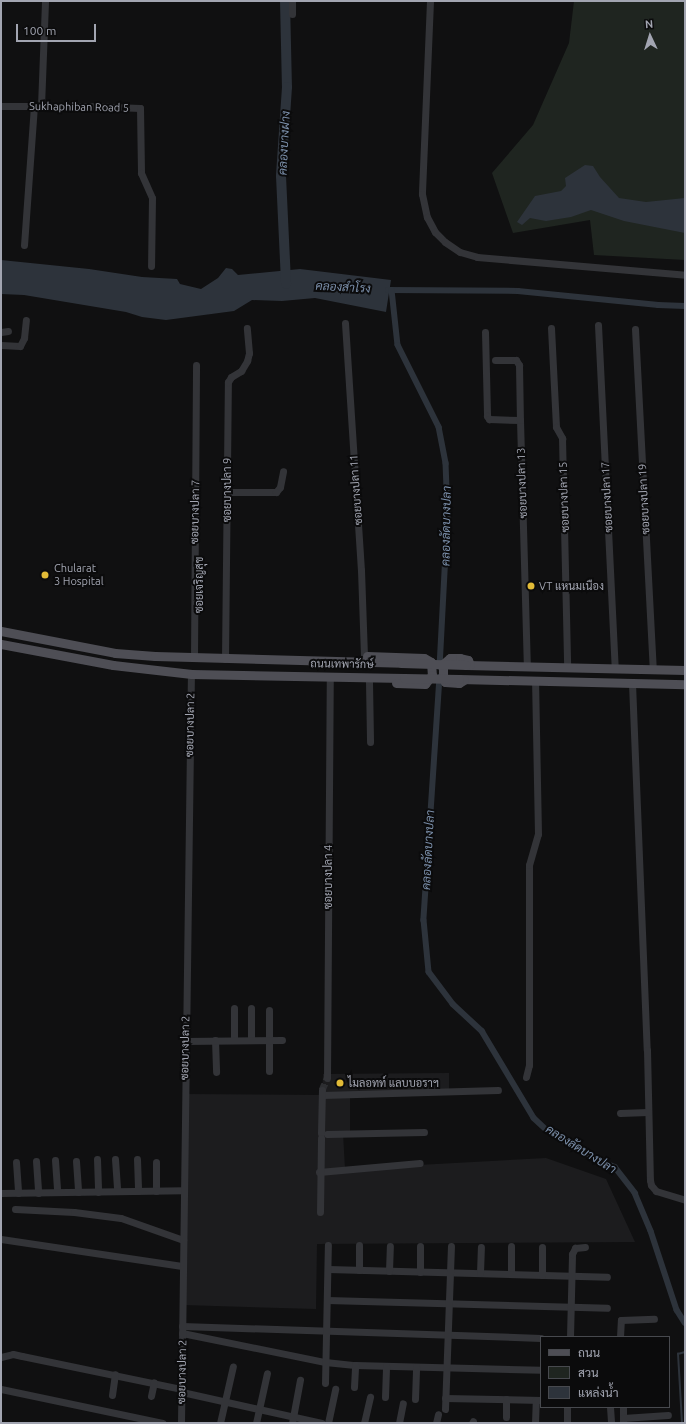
<!DOCTYPE html>
<meta charset="utf-8">
<style>
body{margin:0}
#map{position:relative;width:686px;height:1424px;overflow:hidden;background:#101011;font-family:Ubuntu,Sarabun,sans-serif}
div>[style]{position:absolute}
.built>*{inset:0;background:#1c1c1e}
.green>*{inset:0;background:#1f2520}
.water>*{inset:0;background:#2d333b}
.stream>*{height:1.5px;margin:-0.75px;padding:0 0.75px;transform-origin:0.75px;border-radius:0.75px;background:#2d333b}
.canal>*{height:5.5px;margin:-2.75px;padding:0 2.75px;transform-origin:2.75px;border-radius:2.75px;background:#2d333b}
.river>*{height:10px;margin:-5px;padding:0 5px;transform-origin:5px;border-radius:5px;background:#2d333b}
.minor-tunnel>*{height:7px;margin-top:-3.5px;transform-origin:0;background:repeating-linear-gradient(90deg,#2d2e31 0 7px,transparent 0 10.5px)}
.minor>*{height:7px;margin:-3.5px;padding:0 3.5px;transform-origin:3.5px;border-radius:3.5px;background:#333438}
.major>*{height:9px;margin:-4.5px;padding:0 4.5px;transform-origin:4.5px;border-radius:4.5px;background:#4e4e55}
.major-bridge>*{height:9px;margin:-4.5px;padding:0 4.5px;transform-origin:4.5px;border-radius:4.5px;background:#4e4e55}
.dots>*{width:11px;height:11px;translate:-50% -50%;box-sizing:border-box;border:2px solid #0b0b0c;border-radius:50%}
span{translate:-50% -50%;white-space:nowrap;text-align:center;line-height:1.15;-webkit-text-stroke:4px #0b0b0c;paint-order:stroke}
.street-label{font-size:11px;color:#a2a5b1}
.poi-label{font-size:11px;color:#a2a5b1}
.left{translate:0 -50%;text-align:left}
.water-label{font-size:12px;color:#7b8faa;font-style:italic}
.frame{position:absolute;inset:0;border:2px solid #a2a5b1;pointer-events:none}
.legend{position:absolute;left:540px;top:1336px;width:130px;height:72px;box-sizing:border-box;background:#0b0b0c;border:1px solid #47494e;margin:0;padding:5px 7px;list-style:none;font-size:12px;color:#a2a5b1}
.legend li{display:flex;align-items:center;gap:8px;height:20px}
.legend b{width:20px;border:1px solid #47494e}
.north{position:absolute;left:630px;top:16px;width:40px;height:40px;-webkit-text-stroke:3px #0b0b0c;paint-order:stroke;rotate:356deg;font-size:11px;font-weight:700;line-height:16px;text-align:center;color:#a2a5b1}
.north::after{content:'';display:block;margin:auto;width:14px;height:18px;background:#a2a5b1;clip-path:polygon(50% 0,100% 100%,50% 72%,0 100%)}
.scale{position:absolute;left:16px;top:24px;width:80px;height:18px;box-sizing:border-box;border:2px solid #a2a5b1;border-top:0;padding-left:5px;font-size:12px;line-height:14px;white-space:nowrap;color:#a2a5b1;-webkit-text-stroke:3px #0b0b0c;paint-order:stroke}
</style>
<div id="map">
<div class="built">
<i style="clip-path:polygon(449px 1073px,449px 1092px,350px 1094px,350px 1132px,343px 1133px,345px 1169px,546px 1158px,606px 1179px,635px 1242px,317px 1244px,316px 1309px,183px 1305px,184px 1094px,322px 1095px,323px 1074px)"></i>
</div>
<div class="green">
<i style="clip-path:polygon(574px 1px,685px 1px,685px 260px,594px 255px,590px 220px,513px 233px,492px 173px,533px 125px,569px 43px)"></i>
</div>
<div class="water">
<i style="clip-path:polygon(585px 165px,593px 166px,600px 177px,619px 198px,646px 202px,685px 198px,685px 233px,624px 221px,591px 210px,571px 217px,546px 221px,530px 218px,522px 225px,517px 222px,535px 196px,561px 191px,566px 186px,565px 178px)"></i>
<i style="clip-path:polygon(1px 260px,89px 269px,142px 277px,177px 279px,180px 284px,201px 289px,218px 278px,226px 268px,232px 269px,238px 275px,300px 269px,391px 280px,386px 312px,315px 298px,282px 301px,252px 300px,234px 311px,166px 320px,142px 317px,126px 312px,24px 295px,1px 294px)"></i>
</div>
<div class="stream">
<i style="left:682px;top:1423px;width:69px;rotate:-93.3deg"></i>
<i style="left:678px;top:1354px;width:7px;rotate:-16deg"></i>
</div>
<div class="canal">
<i style="left:388px;top:290px;width:130px;rotate:0.4deg"></i>
<i style="left:518px;top:291px;width:141px;rotate:5.7deg"></i>
<i style="left:658px;top:305px;width:27px;rotate:2deg"></i>
<i style="left:392px;top:290px;width:55px;rotate:83.8deg"></i>
<i style="left:398px;top:345px;width:92px;rotate:63.4deg"></i>
<i style="left:439px;top:427px;width:37px;rotate:79deg"></i>
<i style="left:446px;top:463px;width:52px;rotate:87.8deg"></i>
<i style="left:448px;top:515px;width:152px;rotate:93deg"></i>
<i style="left:440px;top:677px;width:244px;rotate:93.8deg"></i>
<i style="left:424px;top:920px;width:52px;rotate:84.5deg"></i>
<i style="left:429px;top:972px;width:40px;rotate:53deg"></i>
<i style="left:453px;top:1004px;width:40px;rotate:43deg"></i>
<i style="left:482px;top:1031px;width:101px;rotate:59.1deg"></i>
<i style="left:534px;top:1118px;width:21px;rotate:43deg"></i>
<i style="left:549px;top:1132px;width:45px;rotate:29.4deg"></i>
<i style="left:588px;top:1154px;width:30px;rotate:26deg"></i>
<i style="left:615px;top:1167px;width:33px;rotate:52deg"></i>
<i style="left:635px;top:1193px;width:41px;rotate:67.2deg"></i>
<i style="left:651px;top:1231px;width:83px;rotate:71.8deg"></i>
<i style="left:677px;top:1310px;width:15px;rotate:58deg"></i>
</div>
<div class="river">
<i style="left:285px;top:1px;width:86px;rotate:88.7deg"></i>
<i style="left:287px;top:87px;width:89px;rotate:93.9deg"></i>
<i style="left:281px;top:176px;width:108px;rotate:87.3deg"></i>
</div>
<div class="minor-tunnel">
<i style="left:322px;top:1090px;width:13px;rotate:-67deg"></i>
</div>
<div class="minor">
<i style="left:430px;top:1px;width:193px;rotate:92.4deg"></i>
<i style="left:422px;top:194px;width:24px;rotate:78deg"></i>
<i style="left:427px;top:217px;width:17px;rotate:62deg"></i>
<i style="left:435px;top:232px;width:14px;rotate:45deg"></i>
<i style="left:445px;top:242px;width:18px;rotate:34deg"></i>
<i style="left:460px;top:252px;width:18px;rotate:16deg"></i>
<i style="left:477px;top:257px;width:209px;rotate:4.9deg"></i>
<i style="left:292px;top:14px;width:13px;rotate:-90deg"></i>
<i style="left:1px;top:106px;width:86px"></i>
<i style="left:87px;top:106px;width:53px;rotate:2.2deg"></i>
<i style="left:140px;top:108px;width:65px;rotate:89.1deg"></i>
<i style="left:141px;top:173px;width:27px;rotate:66deg"></i>
<i style="left:152px;top:198px;width:68px;rotate:90.8deg"></i>
<i style="left:41px;top:106px;width:105px;rotate:-87.8deg"></i>
<i style="left:24px;top:245px;width:139px;rotate:-85.9deg"></i>
<i style="left:345px;top:323px;width:248px;rotate:86.3deg"></i>
<i style="left:361px;top:570px;width:86px;rotate:88deg"></i>
<i style="left:598px;top:325px;width:343px;rotate:87.2deg"></i>
<i style="left:551px;top:328px;width:99px;rotate:87.1deg"></i>
<i style="left:556px;top:427px;width:13px;rotate:61deg"></i>
<i style="left:562px;top:438px;width:229px;rotate:88.7deg"></i>
<i style="left:635px;top:329px;width:340px;rotate:87deg"></i>
<i style="left:1px;top:332px;width:7px;rotate:-8deg"></i>
<i style="left:485px;top:332px;width:84px;rotate:88.6deg"></i>
<i style="left:487px;top:416px;width:4px;rotate:56deg"></i>
<i style="left:489px;top:419px;width:31px;rotate:2deg"></i>
<i style="left:520px;top:420px;width:246px;rotate:88.4deg"></i>
<i style="left:1px;top:345px;width:19px;rotate:3deg"></i>
<i style="left:20px;top:346px;width:9px;rotate:-63deg"></i>
<i style="left:24px;top:338px;width:18px;rotate:-84deg"></i>
<i style="left:495px;top:360px;width:21px"></i>
<i style="left:516px;top:360px;width:6px;rotate:59deg"></i>
<i style="left:519px;top:365px;width:55px;rotate:89deg"></i>
<i style="left:227px;top:492px;width:49px"></i>
<i style="left:276px;top:492px;width:6px;rotate:-51deg"></i>
<i style="left:280px;top:487px;width:16px;rotate:-79deg"></i>
<i style="left:194px;top:658px;width:293px;rotate:-89.6deg"></i>
<i style="left:225px;top:659px;width:277px;rotate:-89.4deg"></i>
<i style="left:228px;top:382px;width:6px;rotate:-59deg"></i>
<i style="left:231px;top:377px;width:12px;rotate:-31deg"></i>
<i style="left:241px;top:371px;width:12px;rotate:-59deg"></i>
<i style="left:247px;top:361px;width:8px;rotate:-76deg"></i>
<i style="left:249px;top:353px;width:25px;rotate:-95deg"></i>
<i style="left:369px;top:682px;width:60px;rotate:89deg"></i>
<i style="left:632px;top:683px;width:367px;rotate:87.7deg"></i>
<i style="left:647px;top:1050px;width:130px;rotate:88.7deg"></i>
<i style="left:650px;top:1180px;width:5px;rotate:79deg"></i>
<i style="left:651px;top:1185px;width:8px;rotate:50deg"></i>
<i style="left:656px;top:1191px;width:30px;rotate:17deg"></i>
<i style="left:234px;top:1008px;width:32px;rotate:90deg"></i>
<i style="left:251px;top:1008px;width:32px;rotate:90deg"></i>
<i style="left:269px;top:1010px;width:61px;rotate:90deg"></i>
<i style="left:215px;top:1040px;width:32px;rotate:88deg"></i>
<i style="left:185px;top:1041px;width:97px;rotate:-0.6deg"></i>
<i style="left:526px;top:1077px;width:12px;rotate:-76deg"></i>
<i style="left:529px;top:1065px;width:200px;rotate:-90deg"></i>
<i style="left:529px;top:865px;width:32px;rotate:-74deg"></i>
<i style="left:538px;top:834px;width:154px;rotate:-91.1deg"></i>
<i style="left:327px;top:1078px;width:402px;rotate:-89.6deg"></i>
<i style="left:322px;top:1095px;width:176px;rotate:-1.6deg"></i>
<i style="left:620px;top:1113px;width:28px;rotate:-2deg"></i>
<i style="left:321px;top:1133px;width:43px;rotate:-88.7deg"></i>
<i style="left:327px;top:1134px;width:97px;rotate:-1.2deg"></i>
<i style="left:97px;top:1159px;width:33px;rotate:88deg"></i>
<i style="left:115px;top:1159px;width:32px;rotate:86deg"></i>
<i style="left:137px;top:1159px;width:32px;rotate:88deg"></i>
<i style="left:55px;top:1160px;width:32px;rotate:86deg"></i>
<i style="left:36px;top:1161px;width:32px;rotate:86deg"></i>
<i style="left:76px;top:1161px;width:31px;rotate:86deg"></i>
<i style="left:16px;top:1162px;width:31px;rotate:86deg"></i>
<i style="left:319px;top:1172px;width:101px;rotate:-5.1deg"></i>
<i style="left:156px;top:1191px;width:29px;rotate:-90deg"></i>
<i style="left:1px;top:1193px;width:182px;rotate:-0.9deg"></i>
<i style="left:15px;top:1209px;width:59px;rotate:2.9deg"></i>
<i style="left:74px;top:1212px;width:47px;rotate:7.3deg"></i>
<i style="left:121px;top:1218px;width:66px;rotate:19.5deg"></i>
<i style="left:320px;top:1212px;width:74px;rotate:-89.2deg"></i>
<i style="left:1px;top:1239px;width:183px;rotate:8.5deg"></i>
<i style="left:359px;top:1245px;width:25px;rotate:90deg"></i>
<i style="left:511px;top:1246px;width:28px;rotate:90deg"></i>
<i style="left:328px;top:1269px;width:279px;rotate:1.6deg"></i>
<i style="left:389px;top:1271px;width:25px;rotate:-88deg"></i>
<i style="left:420px;top:1272px;width:26px;rotate:-90deg"></i>
<i style="left:480px;top:1273px;width:26px;rotate:-88deg"></i>
<i style="left:542px;top:1275px;width:28px;rotate:-90deg"></i>
<i style="left:327px;top:1300px;width:280px;rotate:1.6deg"></i>
<i style="left:182px;top:1326px;width:359px;rotate:1.9deg"></i>
<i style="left:182px;top:1333px;width:146px;rotate:11.5deg"></i>
<i style="left:325px;top:1362px;width:30px;rotate:6deg"></i>
<i style="left:355px;top:1365px;width:186px;rotate:1.5deg"></i>
<i style="left:570px;top:1337px;width:83px;rotate:-88.6deg"></i>
<i style="left:572px;top:1254px;width:7px;rotate:-63deg"></i>
<i style="left:575px;top:1248px;width:10px;rotate:-6deg"></i>
<i style="left:620px;top:1337px;width:17px;rotate:-87deg"></i>
<i style="left:621px;top:1320px;width:33px;rotate:-2deg"></i>
<i style="left:1px;top:1357px;width:12px;rotate:-14deg"></i>
<i style="left:13px;top:1354px;width:9px;rotate:13deg"></i>
<i style="left:22px;top:1356px;width:162px;rotate:11.7deg"></i>
<i style="left:325px;top:1383px;width:138px;rotate:-88.8deg"></i>
<i style="left:354px;top:1387px;width:22px;rotate:-87deg"></i>
<i style="left:1px;top:1389px;width:165px;rotate:11.9deg"></i>
<i style="left:182px;top:1392px;width:143px;rotate:12.5deg"></i>
<i style="left:112px;top:1395px;width:21px;rotate:-82deg"></i>
<i style="left:151px;top:1396px;width:14px;rotate:-78deg"></i>
<i style="left:385px;top:1397px;width:31px;rotate:-88deg"></i>
<i style="left:445px;top:1398px;width:96px;rotate:1.2deg"></i>
<i style="left:415px;top:1399px;width:32px;rotate:-88deg"></i>
<i style="left:506px;top:1399px;width:18px;rotate:90deg"></i>
<i style="left:567px;top:1407px;width:16px;rotate:90deg"></i>
<i style="left:610px;top:1407px;width:16px;rotate:86deg"></i>
<i style="left:623px;top:1407px;width:16px;rotate:90deg"></i>
<i style="left:445px;top:1409px;width:163px;rotate:-87.9deg"></i>
<i style="left:623px;top:1418px;width:45px;rotate:-3.8deg"></i>
<i style="left:181px;top:1423px;width:749px;rotate:-89.24deg"></i>
<i style="left:220px;top:1423px;width:58px;rotate:-77.2deg"></i>
<i style="left:256px;top:1423px;width:51px;rotate:-77.6deg"></i>
<i style="left:292px;top:1423px;width:44px;rotate:-79.5deg"></i>
<i style="left:328px;top:1423px;width:35px;rotate:-78deg"></i>
<i style="left:364px;top:1423px;width:27px;rotate:-77deg"></i>
<i style="left:399px;top:1423px;width:20px;rotate:-79deg"></i>
<i style="left:436px;top:1423px;width:9px;rotate:-77deg"></i>
<i style="left:472px;top:1423px;width:2px;rotate:-63deg"></i>
<i style="left:535px;top:1423px;width:23px;rotate:-88deg"></i>
</div>
<div class="major">
<i style="left:1px;top:631px;width:116px;rotate:10.9deg"></i>
<i style="left:115px;top:653px;width:40px;rotate:4.3deg"></i>
<i style="left:155px;top:656px;width:246px;rotate:1.6deg"></i>
<i style="left:1px;top:644px;width:114px;rotate:10.6deg"></i>
<i style="left:113px;top:665px;width:79px;rotate:6.6deg"></i>
<i style="left:191px;top:674px;width:213px;rotate:1.1deg"></i>
<i style="left:367px;top:656px;width:57px;rotate:2deg"></i>
<i style="left:424px;top:658px;width:8px;rotate:30deg"></i>
<i style="left:431px;top:662px;width:13px;rotate:86deg"></i>
<i style="left:432px;top:675px;width:11px;rotate:128deg"></i>
<i style="left:425px;top:684px;width:29px;rotate:-178deg"></i>
<i style="left:466px;top:665px;width:219px;rotate:1.3deg"></i>
<i style="left:459px;top:679px;width:226px;rotate:1.3deg"></i>
<i style="left:464px;top:680px;width:6px;rotate:149deg"></i>
<i style="left:459px;top:683px;width:14px;rotate:-176deg"></i>
<i style="left:445px;top:682px;width:4px;rotate:-117deg"></i>
<i style="left:443px;top:678px;width:14px;rotate:-90deg"></i>
<i style="left:443px;top:664px;width:9px;rotate:-41deg"></i>
<i style="left:450px;top:658px;width:10px"></i>
<i style="left:460px;top:658px;width:8px;rotate:14deg"></i>
<i style="left:468px;top:660px;width:5px;rotate:68deg"></i>
</div>
<div class="major-bridge">
<i style="left:401px;top:663px;width:65px;rotate:1.8deg"></i>
<i style="left:404px;top:678px;width:55px;rotate:1deg"></i>
</div>
<div class="dots">
<i style="left:45px;top:575px;background:#e2bb37"></i>
<i style="left:531px;top:586px;background:#e2bb37"></i>
<i style="left:340px;top:1083px;background:#e2bb37"></i>
</div>
<div class="street-label">
<span style="left:79px;top:107px;rotate:1deg">Sukhaphiban Road 5</span>
<span style="left:522px;top:483px;rotate:-92deg">ซอยบางปลา 13</span>
<span style="left:227px;top:490px;rotate:-90deg">ซอยบางปลา 9</span>
<span style="left:356px;top:490px;rotate:-94deg">ซอยบางปลา 11</span>
<span style="left:564px;top:497px;rotate:-92deg">ซอยบางปลา 15</span>
<span style="left:607px;top:497px;rotate:-93deg">ซอยบางปลา 17</span>
<span style="left:644px;top:499px;rotate:-93deg">ซอยบางปลา 19</span>
<span style="left:195px;top:512px;rotate:-89deg">ซอยบางปลา 7</span>
<span style="left:199px;top:585px;rotate:-90deg">ซอยเจริญสุข</span>
<span style="left:342px;top:664px;rotate:1deg">ถนนเทพารักษ์</span>
<span style="left:190px;top:725px;rotate:-89deg">ซอยบางปลา 2</span>
<span style="left:328px;top:877px;rotate:-90deg">ซอยบางปลา 4</span>
<span style="left:185px;top:1048px;rotate:-89deg">ซอยบางปลา 2</span>
<span style="left:182px;top:1372px;rotate:-89deg">ซอยบางปลา 2</span>
</div>
<div class="poi-label">
<span class="left" style="left:54px;top:575px">Chularat<br>3 Hospital</span>
<span class="left" style="left:539px;top:586px">VT แหนมเนือง</span>
<span class="left" style="left:348px;top:1083px">ไมลอทท์ แลบบอราฯ</span>
</div>
<div class="water-label">
<span style="left:284px;top:143px;rotate:-87deg">คลองบางฝาง</span>
<span style="left:343px;top:287px;rotate:3deg">คลองสำโรง</span>
<span style="left:446px;top:526px;rotate:-89deg">คลองลัดบางปลา</span>
<span style="left:428px;top:850px;rotate:-87deg">คลองลัดบางปลา</span>
<span style="left:581px;top:1149px;rotate:32deg">คลองลัดบางปลา</span>
</div>
<div class="frame"></div>
<ul class="legend">
<li><b style="height:5px;background:#4e4e55"></b>ถนน</li>
<li><b style="height:11px;background:#1f2520"></b>สวน</li>
<li><b style="height:11px;background:#2d333b"></b>แหล่งน้ำ</li>
</ul>
<div class="north">N</div>
<div class="scale">100 m</div>
</div>
